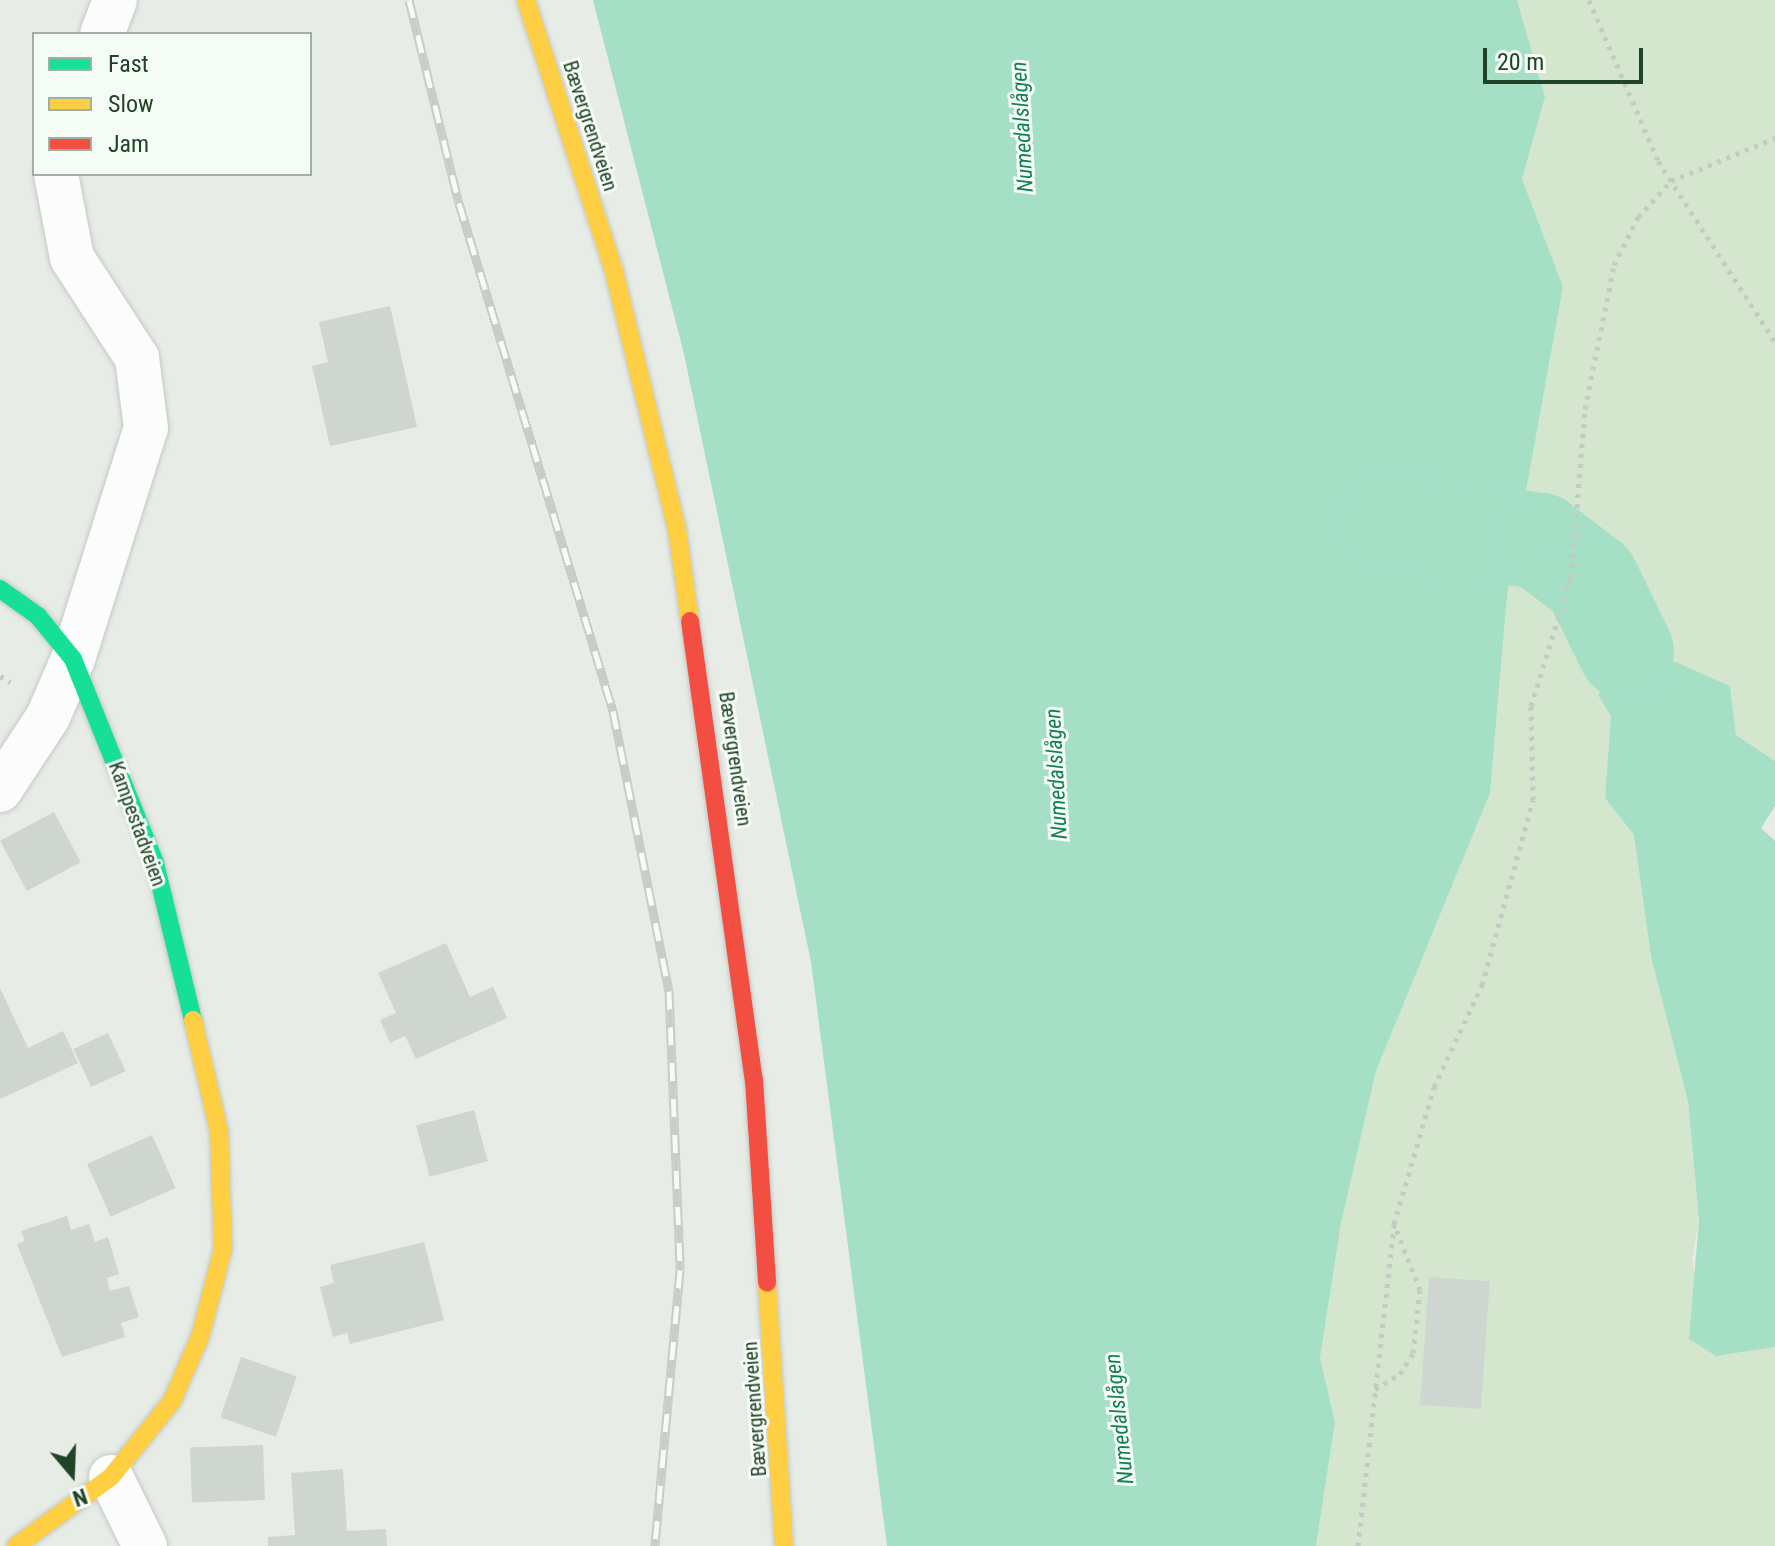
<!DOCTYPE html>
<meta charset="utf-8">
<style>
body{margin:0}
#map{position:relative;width:1775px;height:1546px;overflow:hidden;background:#e7ece7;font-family:"Roboto Condensed",sans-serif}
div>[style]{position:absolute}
.green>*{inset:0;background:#d5e6cf}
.water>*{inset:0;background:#a4dfc6}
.river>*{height:96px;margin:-48px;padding:0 48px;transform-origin:48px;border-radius:48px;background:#a4dfc6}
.building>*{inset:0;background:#cfd5d0;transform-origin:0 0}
.path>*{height:5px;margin-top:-2.5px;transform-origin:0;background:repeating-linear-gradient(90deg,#c2ccc3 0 4px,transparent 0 10px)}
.roads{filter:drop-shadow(0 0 2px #c4c9c4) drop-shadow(0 0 2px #c4c9c4)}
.street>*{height:44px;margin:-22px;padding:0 22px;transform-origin:22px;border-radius:22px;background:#fbfcfb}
.fast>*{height:18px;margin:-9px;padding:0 9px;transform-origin:9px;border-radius:9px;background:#16e098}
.slow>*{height:18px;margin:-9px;padding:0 9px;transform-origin:9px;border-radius:9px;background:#ffcf43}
.jam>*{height:18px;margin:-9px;padding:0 9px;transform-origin:9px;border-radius:9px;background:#f24e42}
.rail>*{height:9px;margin-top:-4.5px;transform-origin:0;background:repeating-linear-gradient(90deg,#f5fbf5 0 18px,#c8cdc8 0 36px);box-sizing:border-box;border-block:2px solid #c8cdc8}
span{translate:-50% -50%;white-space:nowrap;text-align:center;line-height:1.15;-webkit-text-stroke:6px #f5fbf5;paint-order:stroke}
.street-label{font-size:20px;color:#214327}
.water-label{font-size:22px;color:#148056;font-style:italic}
.legend{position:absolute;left:32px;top:32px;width:280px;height:144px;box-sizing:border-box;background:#f5fbf5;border:2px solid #a0b1a3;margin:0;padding:10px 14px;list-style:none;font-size:24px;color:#214327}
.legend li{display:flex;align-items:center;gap:16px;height:40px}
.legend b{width:40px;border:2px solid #a0b1a3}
.north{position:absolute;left:32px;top:1434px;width:80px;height:80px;-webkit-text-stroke:6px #f5fbf5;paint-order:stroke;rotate:161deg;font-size:22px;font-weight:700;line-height:32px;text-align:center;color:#214327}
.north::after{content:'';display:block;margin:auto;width:28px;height:36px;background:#214327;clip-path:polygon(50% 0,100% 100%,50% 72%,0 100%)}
.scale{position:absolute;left:1483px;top:48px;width:160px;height:36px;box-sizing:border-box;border:4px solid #214327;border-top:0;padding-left:10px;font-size:24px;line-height:28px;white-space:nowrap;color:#214327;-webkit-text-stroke:6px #f5fbf5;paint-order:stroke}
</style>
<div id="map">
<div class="green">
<i style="clip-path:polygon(1517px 0,1775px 0,1775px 761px,1736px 735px,1730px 686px,1653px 652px,1599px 695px,1611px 716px,1605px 798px,1634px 835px,1651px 957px,1688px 1101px,1699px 1220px,1692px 1260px,1717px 1356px,1775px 1347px,1775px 1546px,1316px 1546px,1335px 1422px,1320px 1358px,1341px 1223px,1376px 1071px,1490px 793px,1507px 596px,1563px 287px,1522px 179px,1545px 97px)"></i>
</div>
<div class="water">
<i style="clip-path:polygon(593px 0,1517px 0,1545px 97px,1522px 179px,1563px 287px,1507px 596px,1490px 793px,1376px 1071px,1341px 1223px,1320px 1358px,1335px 1422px,1316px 1546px,887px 1546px,811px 962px,684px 354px)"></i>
<i style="clip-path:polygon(1626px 651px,1653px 652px,1730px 686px,1736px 735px,1775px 761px,1775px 806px,1761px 828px,1775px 841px,1775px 1347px,1716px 1356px,1689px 1339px,1699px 1220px,1688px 1101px,1651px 957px,1634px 835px,1605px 798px,1611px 716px,1598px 695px)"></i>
</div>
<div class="river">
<i style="left:1386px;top:522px;width:155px;rotate:7deg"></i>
<i style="left:1540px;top:541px;width:64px;rotate:37.4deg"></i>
<i style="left:1591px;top:580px;width:79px;rotate:63.8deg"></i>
</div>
<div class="building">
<i style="clip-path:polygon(390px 306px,417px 427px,330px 446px,312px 366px,328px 362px,319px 322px)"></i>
<i style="left:54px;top:812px;width:57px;height:61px;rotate:62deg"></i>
<i style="clip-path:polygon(446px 943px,470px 997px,493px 987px,507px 1018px,416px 1059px,405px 1036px,390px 1043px,380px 1020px,396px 1013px,378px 973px)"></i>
<i style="clip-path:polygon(0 988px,28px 1048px,63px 1031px,78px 1063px,0 1099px)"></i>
<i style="left:108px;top:1033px;width:42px;height:38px;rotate:65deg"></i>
<i style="left:474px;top:1110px;width:53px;height:60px;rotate:75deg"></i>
<i style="left:152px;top:1135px;width:58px;height:71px;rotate:66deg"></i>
<i style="clip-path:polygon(67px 1216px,71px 1230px,89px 1224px,95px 1242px,108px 1237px,119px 1274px,107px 1278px,110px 1291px,129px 1286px,139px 1317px,121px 1323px,125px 1337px,62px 1357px,17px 1244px,25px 1241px,21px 1231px)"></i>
<i style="clip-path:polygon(424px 1242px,444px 1320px,350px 1344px,347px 1333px,333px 1337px,320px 1287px,334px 1283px,330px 1265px)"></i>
<i style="left:1429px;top:1277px;width:61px;height:128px;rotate:4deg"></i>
<i style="left:241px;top:1357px;width:59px;height:64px;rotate:19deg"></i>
<i style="left:263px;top:1445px;width:55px;height:73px;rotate:88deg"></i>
<i style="clip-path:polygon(343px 1469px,347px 1531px,386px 1529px,387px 1546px,268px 1546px,268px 1537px,295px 1535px,291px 1473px)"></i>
</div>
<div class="path">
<i style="left:1589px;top:0;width:175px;rotate:66.8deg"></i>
<i style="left:1658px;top:161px;width:216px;rotate:57.1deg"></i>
<i style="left:0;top:676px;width:12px;rotate:31deg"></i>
<i style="left:1375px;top:1389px;width:29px;rotate:-31deg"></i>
<i style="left:1400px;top:1374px;width:25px;rotate:-58deg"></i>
<i style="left:1413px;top:1353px;width:63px;rotate:-83.7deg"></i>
<i style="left:1420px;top:1290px;width:71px;rotate:-111.5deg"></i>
<i style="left:1358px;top:1546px;width:324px;rotate:-83.6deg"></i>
<i style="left:1394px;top:1224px;width:143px;rotate:-73.7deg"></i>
<i style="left:1434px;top:1087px;width:113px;rotate:-64.8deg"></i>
<i style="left:1482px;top:985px;width:192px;rotate:-74.6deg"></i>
<i style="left:1533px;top:800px;width:94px;rotate:-91.2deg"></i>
<i style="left:1531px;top:706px;width:135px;rotate:-72.8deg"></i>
<i style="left:1571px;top:577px;width:169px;rotate:-85.2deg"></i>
<i style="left:1585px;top:409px;width:147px;rotate:-78.6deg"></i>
<i style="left:1614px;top:265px;width:54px;rotate:-63.4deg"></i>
<i style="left:1638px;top:217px;width:49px;rotate:-47.5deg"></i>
<i style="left:1671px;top:181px;width:113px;rotate:-22.5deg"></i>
</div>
<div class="roads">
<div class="street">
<i style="left:102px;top:34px;width:36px;rotate:-69deg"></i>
<i style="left:0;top:790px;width:87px;rotate:-56.7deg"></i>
<i style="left:48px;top:717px;width:63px;rotate:-66.7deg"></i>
<i style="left:73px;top:659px;width:242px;rotate:-72.5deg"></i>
<i style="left:146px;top:428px;width:71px;rotate:-97.3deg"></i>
<i style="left:137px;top:358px;width:119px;rotate:-123deg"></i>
<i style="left:72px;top:258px;width:86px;rotate:-100.8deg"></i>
<i style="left:111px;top:1477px;width:77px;rotate:63.8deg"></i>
</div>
<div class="fast">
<i style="left:0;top:589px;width:47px;rotate:35.4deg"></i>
<i style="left:38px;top:616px;width:55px;rotate:50.9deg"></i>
<i style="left:73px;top:659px;width:220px;rotate:68.1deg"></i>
<i style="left:155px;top:863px;width:162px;rotate:76.4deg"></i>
</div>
<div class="slow">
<i style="left:526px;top:0;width:285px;rotate:72deg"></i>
<i style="left:614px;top:271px;width:266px;rotate:76.3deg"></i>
<i style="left:677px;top:529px;width:93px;rotate:82deg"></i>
<i style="left:767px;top:1283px;width:264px;rotate:86.3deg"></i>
<i style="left:16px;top:1546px;width:117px;rotate:-36deg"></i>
<i style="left:111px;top:1477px;width:97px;rotate:-51.2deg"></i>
<i style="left:172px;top:1401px;width:70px;rotate:-66.4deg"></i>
<i style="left:200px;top:1337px;width:91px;rotate:-75.4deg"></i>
<i style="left:223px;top:1249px;width:118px;rotate:-91.9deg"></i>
<i style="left:219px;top:1131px;width:114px;rotate:-103.2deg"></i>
</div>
<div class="jam">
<i style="left:690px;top:621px;width:463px;rotate:82.1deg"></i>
<i style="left:754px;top:1080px;width:203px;rotate:86.3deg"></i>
</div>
</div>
<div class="rail">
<i style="left:409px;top:0;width:209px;rotate:76.2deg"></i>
<i style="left:459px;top:203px;width:531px;rotate:73.14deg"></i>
<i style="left:613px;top:711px;width:286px;rotate:78.7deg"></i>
<i style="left:669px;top:991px;width:279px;rotate:87.7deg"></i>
<i style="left:680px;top:1270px;width:277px;rotate:95.2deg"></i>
</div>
<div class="street-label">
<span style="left:590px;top:126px;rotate:72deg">Bævergrendveien</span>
<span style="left:735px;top:759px;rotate:82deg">Bævergrendveien</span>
<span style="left:137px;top:824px;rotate:70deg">Kampestadveien</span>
<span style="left:755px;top:1409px;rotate:-94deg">Bævergrendveien</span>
</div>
<div class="water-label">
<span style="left:1022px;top:127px;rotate:-93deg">Numedalslågen</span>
<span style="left:1056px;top:774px;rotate:-93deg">Numedalslågen</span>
<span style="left:1119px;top:1419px;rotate:-96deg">Numedalslågen</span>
</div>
<ul class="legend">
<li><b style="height:10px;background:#16e098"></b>Fast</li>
<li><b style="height:10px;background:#ffcf43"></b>Slow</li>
<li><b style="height:10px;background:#f24e42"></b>Jam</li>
</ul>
<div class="north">N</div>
<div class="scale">20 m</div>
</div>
